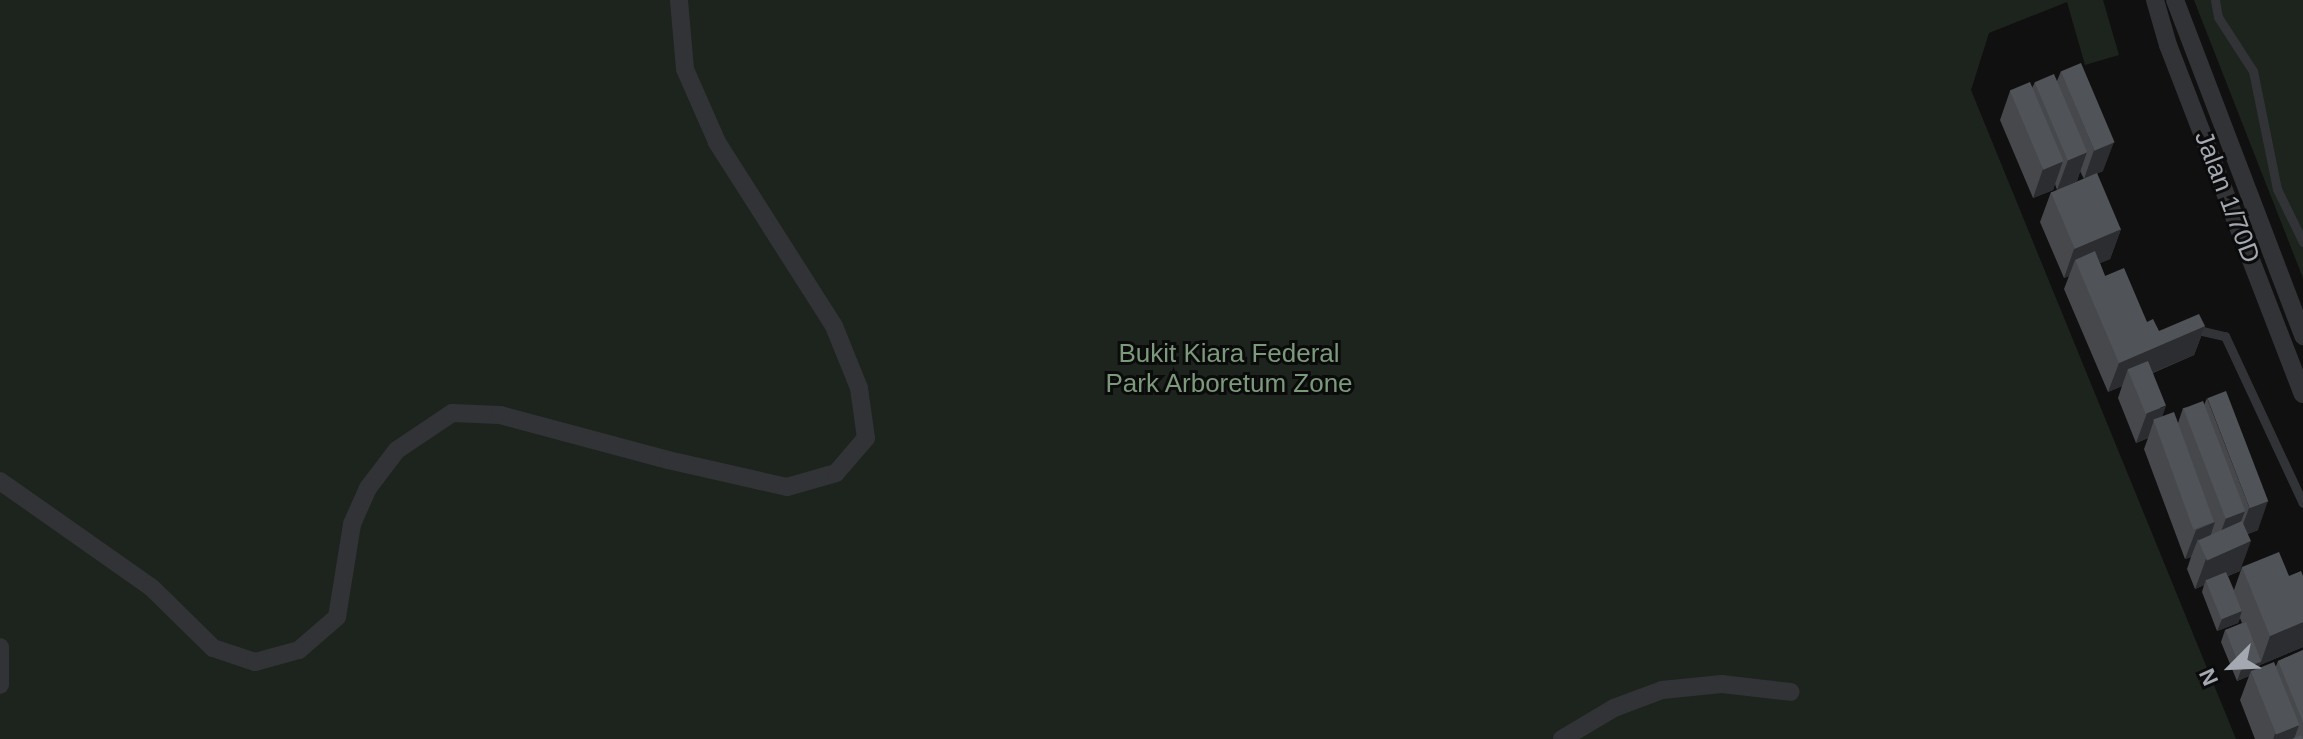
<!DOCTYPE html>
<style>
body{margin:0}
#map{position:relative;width:2303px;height:739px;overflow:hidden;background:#101011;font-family:Arial,sans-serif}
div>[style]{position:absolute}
.green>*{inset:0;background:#1d241d}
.lane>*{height:9px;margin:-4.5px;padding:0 4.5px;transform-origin:4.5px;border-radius:4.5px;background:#323336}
.street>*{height:18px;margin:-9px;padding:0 9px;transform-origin:9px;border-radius:9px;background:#323336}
.wall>*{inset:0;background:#46484c}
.shaded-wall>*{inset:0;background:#2c2d30}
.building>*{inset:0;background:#505357;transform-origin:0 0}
span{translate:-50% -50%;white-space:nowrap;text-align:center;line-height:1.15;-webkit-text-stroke:6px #0b0b0c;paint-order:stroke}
.street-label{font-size:26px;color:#a3a8b1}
.park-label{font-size:26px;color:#7c9a7b}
.north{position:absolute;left:2191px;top:627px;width:80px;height:80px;-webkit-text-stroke:6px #0b0b0c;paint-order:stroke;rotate:246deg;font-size:22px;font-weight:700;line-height:32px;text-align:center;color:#a3a8b1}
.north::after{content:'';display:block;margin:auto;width:28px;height:36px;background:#a3a8b1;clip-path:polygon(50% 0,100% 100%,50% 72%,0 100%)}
</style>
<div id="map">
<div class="green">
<i style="clip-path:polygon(0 0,2103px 0,2119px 55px,2085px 65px,2067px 2px,1989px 33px,1971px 90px,2236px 739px,0 739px)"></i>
<i style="clip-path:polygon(2194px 0,2303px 0,2303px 278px,2250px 143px)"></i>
</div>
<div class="lane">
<i style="left:2215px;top:0;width:17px;rotate:80deg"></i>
<i style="left:2218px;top:17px;width:64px;rotate:57.1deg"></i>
<i style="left:2253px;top:71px;width:120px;rotate:78.5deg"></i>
<i style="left:2277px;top:189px;width:59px;rotate:63.9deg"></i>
<i style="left:2198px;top:330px;width:28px;rotate:13deg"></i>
<i style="left:2225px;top:336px;width:184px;rotate:65deg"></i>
</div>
<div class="street">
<i style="left:2155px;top:0;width:47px;rotate:73.9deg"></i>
<i style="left:2168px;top:45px;width:374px;rotate:68.9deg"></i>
<i style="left:2175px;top:0;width:360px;rotate:69.1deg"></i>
<i style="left:0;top:481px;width:184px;rotate:35.1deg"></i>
<i style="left:151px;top:587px;width:87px;rotate:44.5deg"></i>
<i style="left:213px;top:648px;width:44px;rotate:18.4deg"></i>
<i style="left:255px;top:662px;width:46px;rotate:-15.3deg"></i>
<i style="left:299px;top:650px;width:50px;rotate:-41deg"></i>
<i style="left:337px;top:617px;width:94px;rotate:-80.8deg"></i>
<i style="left:352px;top:524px;width:39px;rotate:-66deg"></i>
<i style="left:368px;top:488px;width:48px;rotate:-52.7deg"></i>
<i style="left:397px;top:450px;width:66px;rotate:-33.9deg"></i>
<i style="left:452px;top:413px;width:48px;rotate:2.4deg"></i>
<i style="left:500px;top:415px;width:174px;rotate:15deg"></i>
<i style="left:668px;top:460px;width:122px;rotate:12.8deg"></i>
<i style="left:787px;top:487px;width:51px;rotate:-15.9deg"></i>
<i style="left:836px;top:473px;width:46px;rotate:-49.4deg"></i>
<i style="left:866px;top:438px;width:50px;rotate:-98deg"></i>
<i style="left:859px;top:388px;width:67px;rotate:-112deg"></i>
<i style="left:834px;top:326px;width:218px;rotate:-122.5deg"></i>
<i style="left:717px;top:142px;width:80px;rotate:-113.7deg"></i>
<i style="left:685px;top:69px;width:69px;rotate:-95deg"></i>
<i style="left:0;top:647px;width:38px;rotate:90deg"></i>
<i style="left:1562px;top:739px;width:61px;rotate:-30.8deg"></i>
<i style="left:1614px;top:708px;width:51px;rotate:-20.6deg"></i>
<i style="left:1662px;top:690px;width:60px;rotate:-5.7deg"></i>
<i style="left:1722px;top:684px;width:69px;rotate:6.6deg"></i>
</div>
<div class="wall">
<i style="clip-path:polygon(2061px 71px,2103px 171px,2084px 179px,2080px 171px,2077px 181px,2057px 190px,2055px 184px,2053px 190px,2033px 198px,2000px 120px,2010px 91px,2032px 88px,2035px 82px,2057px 81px)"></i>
<i style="clip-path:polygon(2051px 192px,2121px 229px,2110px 259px,2100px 263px,2105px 276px,2147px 322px,2159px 331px,2205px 326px,2194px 355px,2153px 373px,2162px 417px,2178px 423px,2183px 408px,2204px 405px,2207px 398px,2258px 530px,2248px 534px,2240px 571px,2228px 576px,2234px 590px,2242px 567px,2289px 576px,2303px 576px,2303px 647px,2260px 665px,2259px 668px,2276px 666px,2278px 661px,2303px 650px,2303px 739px,2255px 739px,2240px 700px,2249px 676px,2237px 681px,2221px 642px,2225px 630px,2242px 623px,2240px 618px,2238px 623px,2217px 631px,2202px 592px,2204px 585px,2195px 589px,2187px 569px,2191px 557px,2185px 559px,2144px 449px,2148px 438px,2136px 443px,2118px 398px,2122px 386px,2108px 392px,2064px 289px,2069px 276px,2064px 278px,2040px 222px)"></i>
</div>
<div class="shaded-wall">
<i style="clip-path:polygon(2114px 142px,2103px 171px,2084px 179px,2094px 150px)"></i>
<i style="clip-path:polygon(2087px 152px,2077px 181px,2057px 190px,2068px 160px)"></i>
<i style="clip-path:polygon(2063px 161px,2053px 190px,2033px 198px,2043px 169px)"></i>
<i style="clip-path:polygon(2121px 229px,2110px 259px,2080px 271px,2075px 260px,2069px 276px,2064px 278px,2074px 249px)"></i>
<i style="clip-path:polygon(2205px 326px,2194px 355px,2133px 381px,2128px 369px,2122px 386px,2108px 392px,2119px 363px)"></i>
<i style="clip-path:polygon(2166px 406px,2158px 429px,2154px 420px,2148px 438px,2136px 443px,2147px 413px)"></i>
<i style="clip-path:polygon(2268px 501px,2258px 530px,2238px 538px,2249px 508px)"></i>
<i style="clip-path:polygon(2245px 511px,2234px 540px,2215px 548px,2226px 518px)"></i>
<i style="clip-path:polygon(2215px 522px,2205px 552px,2198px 539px,2191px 557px,2185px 559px,2196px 530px)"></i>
<i style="clip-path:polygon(2251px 541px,2240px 571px,2207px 584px,2206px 580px,2204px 585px,2195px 589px,2206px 559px)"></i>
<i style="clip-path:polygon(2242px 611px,2238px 623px,2217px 631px,2222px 619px)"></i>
<i style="clip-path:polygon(2303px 622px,2303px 647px,2260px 665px,2257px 673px,2251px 671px,2249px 676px,2237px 681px,2241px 670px,2261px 662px,2270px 636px)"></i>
<i style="clip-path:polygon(2299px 725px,2294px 739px,2273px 739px,2275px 734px)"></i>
</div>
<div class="building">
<i style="left:2081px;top:63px;width:86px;height:22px;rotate:67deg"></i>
<i style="left:2054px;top:74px;width:85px;height:21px;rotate:67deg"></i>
<i style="left:2030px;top:82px;width:86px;height:22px;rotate:67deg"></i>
<i style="left:2097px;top:173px;width:61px;height:50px;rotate:67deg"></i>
<i style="clip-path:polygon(2095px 251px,2105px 276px,2124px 268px,2147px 322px,2153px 319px,2159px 331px,2199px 314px,2205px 326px,2119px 363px,2075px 260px)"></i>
<i style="left:2148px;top:361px;width:48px;height:22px;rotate:68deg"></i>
<i style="left:2226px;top:391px;width:118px;height:20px;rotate:69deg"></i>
<i style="left:2203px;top:401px;width:118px;height:21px;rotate:69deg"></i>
<i style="left:2174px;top:412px;width:117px;height:22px;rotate:70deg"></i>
<i style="left:2242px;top:521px;width:22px;height:48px;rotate:66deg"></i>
<i style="clip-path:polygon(2279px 552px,2289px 576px,2301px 571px,2303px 576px,2303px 622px,2270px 636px,2242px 567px)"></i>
<i style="left:2226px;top:572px;width:42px;height:22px;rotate:68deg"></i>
<i style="left:2246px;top:622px;width:42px;height:22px;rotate:69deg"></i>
<i style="clip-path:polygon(2303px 650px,2303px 722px,2278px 661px)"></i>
<i style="left:2274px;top:662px;width:68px;height:25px;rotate:68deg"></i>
<i style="clip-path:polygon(2301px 735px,2303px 739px,2292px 739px)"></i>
</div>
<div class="street-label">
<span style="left:2227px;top:197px;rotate:69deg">Jalan 1/70D</span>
</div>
<div class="park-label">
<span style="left:1229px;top:369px">Bukit Kiara Federal<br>Park Arboretum Zone</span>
</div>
<div class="north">N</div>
</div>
